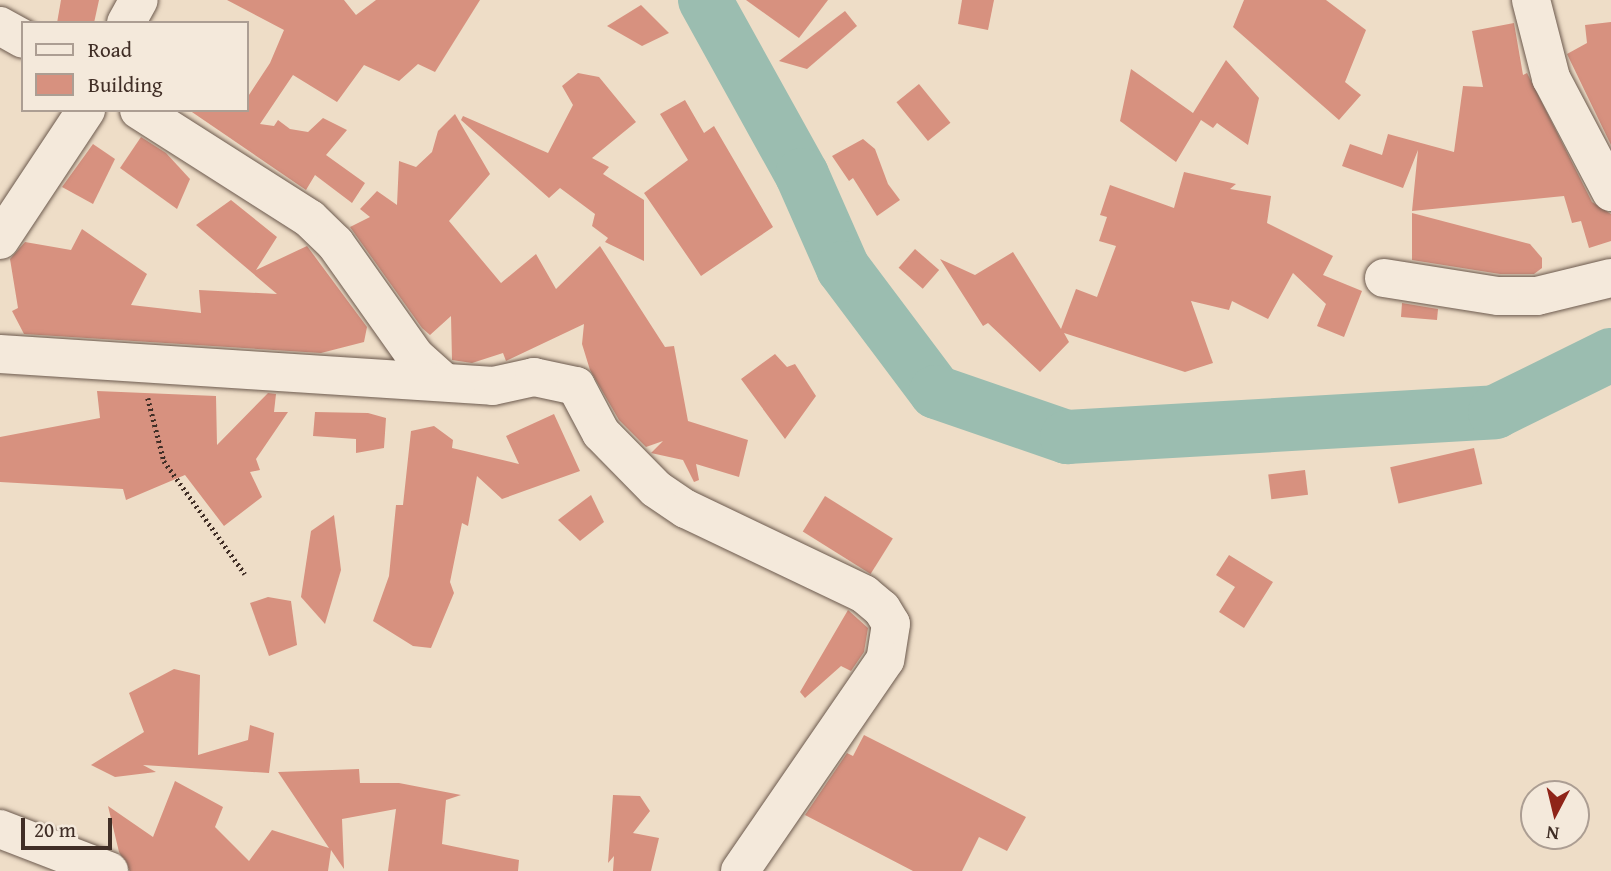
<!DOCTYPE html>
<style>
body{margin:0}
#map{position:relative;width:1611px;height:871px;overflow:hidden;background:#eeddc7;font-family:"Gentium Book Plus",serif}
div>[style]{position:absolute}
.river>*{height:54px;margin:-27px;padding:0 27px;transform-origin:27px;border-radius:27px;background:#9bbdb0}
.building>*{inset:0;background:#d7917f;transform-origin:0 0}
.path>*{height:4.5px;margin-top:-2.25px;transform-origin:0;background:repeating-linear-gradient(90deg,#402e26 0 2px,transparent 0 5.5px)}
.roads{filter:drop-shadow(0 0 2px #6c5a4e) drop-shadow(0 0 2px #6c5a4e)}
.minor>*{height:38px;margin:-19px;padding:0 19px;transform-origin:19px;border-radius:19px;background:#f4e9db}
span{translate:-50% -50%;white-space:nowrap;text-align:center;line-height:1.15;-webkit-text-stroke:6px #f4e9db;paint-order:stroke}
.legend{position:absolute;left:21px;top:21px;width:228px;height:91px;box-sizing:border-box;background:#f4e9db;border:2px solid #ac9e93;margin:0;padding:9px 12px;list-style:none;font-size:21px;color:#402e26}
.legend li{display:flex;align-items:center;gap:14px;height:35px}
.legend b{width:35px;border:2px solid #ac9e93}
.north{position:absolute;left:1520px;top:780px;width:70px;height:70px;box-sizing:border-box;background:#f4e9db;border:2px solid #ac9e93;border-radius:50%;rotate:187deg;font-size:19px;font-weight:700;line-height:28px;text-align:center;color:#402e26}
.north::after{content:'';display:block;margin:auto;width:24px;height:32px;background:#8f2418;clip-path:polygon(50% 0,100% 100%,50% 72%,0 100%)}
.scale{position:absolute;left:21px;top:818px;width:91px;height:32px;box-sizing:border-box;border:4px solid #402e26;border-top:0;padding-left:9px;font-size:21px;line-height:24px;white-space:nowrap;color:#402e26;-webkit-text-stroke:5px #f4e9db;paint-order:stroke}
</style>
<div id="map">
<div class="river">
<i style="left:705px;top:0;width:200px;rotate:61deg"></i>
<i style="left:802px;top:175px;width:102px;rotate:66.2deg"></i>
<i style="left:843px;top:268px;width:155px;rotate:53.1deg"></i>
<i style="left:936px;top:392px;width:139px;rotate:19deg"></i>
<i style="left:1067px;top:437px;width:429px;rotate:-3.3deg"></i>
<i style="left:1495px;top:412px;width:129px;rotate:-26.2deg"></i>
</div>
<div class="building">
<i style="clip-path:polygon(61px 0,99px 0,94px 23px,57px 23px)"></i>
<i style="clip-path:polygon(227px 0,344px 0,356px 15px,376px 0,480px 0,435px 72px,418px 64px,399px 81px,364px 65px,337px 102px,293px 75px,260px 124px,274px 126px,278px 120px,290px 129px,308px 132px,323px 118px,347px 130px,326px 155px,365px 183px,352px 203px,315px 175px,306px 190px,189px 110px,247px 110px,247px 98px,270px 63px,284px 30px)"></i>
<i style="clip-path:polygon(746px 0,828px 0,799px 38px)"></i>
<i style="clip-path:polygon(962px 0,994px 0,988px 30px,958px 24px)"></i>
<i style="clip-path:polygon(1244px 0,1326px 0,1366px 30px,1345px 82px,1361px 95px,1339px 120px,1233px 27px)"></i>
<i style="clip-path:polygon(641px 5px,669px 33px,642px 46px,607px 26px)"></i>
<i style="clip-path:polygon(845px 11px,857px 26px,807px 69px,779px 61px)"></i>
<i style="clip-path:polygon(1611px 22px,1611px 145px,1567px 54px,1587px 43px,1585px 25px)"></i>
<i style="clip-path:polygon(1514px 23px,1523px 75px,1527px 73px,1592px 202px,1611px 214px,1611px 241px,1589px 248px,1581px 221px,1572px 223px,1564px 196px,1412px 211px,1418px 150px,1403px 188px,1342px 166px,1350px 144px,1382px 155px,1388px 134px,1454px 152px,1463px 86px,1483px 87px,1472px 31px)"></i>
<i style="clip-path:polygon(1226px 60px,1259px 98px,1248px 145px,1217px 123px,1213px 128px,1201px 120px,1176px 162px,1120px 121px,1131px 69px,1193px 113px)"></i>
<i style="clip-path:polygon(578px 73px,599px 77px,636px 122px,592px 158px,609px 167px,603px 174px,644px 200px,644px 261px,605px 242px,608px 238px,592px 226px,595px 214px,560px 188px,549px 198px,461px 120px,463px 116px,548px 153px,573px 105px,562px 86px)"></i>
<i style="left:919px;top:84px;width:50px;height:29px;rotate:51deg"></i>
<i style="clip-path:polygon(685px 100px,704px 133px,714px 126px,773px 227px,701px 276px,644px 193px,688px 160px,660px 114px)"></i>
<i style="clip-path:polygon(455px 114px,490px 174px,449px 221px,501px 283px,536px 254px,556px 289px,600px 246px,665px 347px,674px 346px,688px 421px,748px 440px,739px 477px,696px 464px,699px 480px,694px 482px,683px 460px,651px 453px,663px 441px,646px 447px,619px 420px,590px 370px,582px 344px,584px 324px,506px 361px,503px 353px,472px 363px,452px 360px,451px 316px,430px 335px,422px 328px,350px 227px,370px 217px,360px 209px,377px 191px,397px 205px,399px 161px,416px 167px,432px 152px,438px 131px)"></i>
<i style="clip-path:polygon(141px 137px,166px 153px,190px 179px,177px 209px,120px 168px)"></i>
<i style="clip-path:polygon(863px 139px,875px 149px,888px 184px,900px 200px,877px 216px,853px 178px,849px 181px,832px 156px)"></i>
<i style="clip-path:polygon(93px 144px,115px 159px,93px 204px,62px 187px)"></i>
<i style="clip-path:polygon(1184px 172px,1236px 184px,1230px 189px,1271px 196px,1267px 223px,1333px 256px,1323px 275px,1362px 291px,1344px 337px,1317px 326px,1326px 304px,1293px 273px,1268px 319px,1232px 301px,1229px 310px,1191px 301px,1213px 363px,1185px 372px,1064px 333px,1069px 342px,1040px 372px,988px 323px,983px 326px,940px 259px,975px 275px,1013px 252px,1061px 329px,1076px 289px,1097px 297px,1116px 246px,1099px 241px,1107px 217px,1100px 215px,1110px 185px,1174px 208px)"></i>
<i style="clip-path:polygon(231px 200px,277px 237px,256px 270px,307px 246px,367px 327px,364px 342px,321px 353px,24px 334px,12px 311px,18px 308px,10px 259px,25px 242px,71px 250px,82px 229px,147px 274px,131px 305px,201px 313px,199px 290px,277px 294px,196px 225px)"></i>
<i style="clip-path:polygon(1412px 213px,1530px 244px,1542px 258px,1542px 268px,1534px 274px,1500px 274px,1412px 260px)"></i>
<i style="left:915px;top:249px;width:32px;height:25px;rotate:41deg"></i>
<i style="clip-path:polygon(1402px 303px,1438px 309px,1437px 320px,1401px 317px)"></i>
<i style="clip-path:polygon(775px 354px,787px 367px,795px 364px,816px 396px,785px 439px,741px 379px)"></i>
<i style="clip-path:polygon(97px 391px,216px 396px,217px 445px,268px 393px,276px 394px,274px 412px,288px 412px,256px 459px,260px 470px,250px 472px,262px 497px,224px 526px,185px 475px,126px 500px,123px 489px,0 482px,0 437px,100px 418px)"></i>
<i style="clip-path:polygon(315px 412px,368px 413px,386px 418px,384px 448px,356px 453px,356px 439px,313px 436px)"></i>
<i style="clip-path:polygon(554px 414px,580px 471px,502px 499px,477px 476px,468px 526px,462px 523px,450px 582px,454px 593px,431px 648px,413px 646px,373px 621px,389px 576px,396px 505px,403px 505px,411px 431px,434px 426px,453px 440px,452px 448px,519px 464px,506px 436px)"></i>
<i style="left:1474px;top:448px;width:37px;height:86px;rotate:77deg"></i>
<i style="left:1305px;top:470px;width:25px;height:37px;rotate:83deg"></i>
<i style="clip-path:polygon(591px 495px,604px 522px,580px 541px,558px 520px)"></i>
<i style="left:825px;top:496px;width:80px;height:42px;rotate:32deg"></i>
<i style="clip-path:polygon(334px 515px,341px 570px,325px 624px,301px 597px,311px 531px)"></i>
<i style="clip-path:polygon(1229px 555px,1273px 582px,1244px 628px,1219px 612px,1235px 587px,1216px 575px)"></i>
<i style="clip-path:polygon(268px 597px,291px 601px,297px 645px,269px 656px,250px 603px)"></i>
<i style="clip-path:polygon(848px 610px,868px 628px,864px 652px,851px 671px,841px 666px,805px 698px,800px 692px)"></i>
<i style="clip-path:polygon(174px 669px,200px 675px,198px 755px,248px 740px,250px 725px,274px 733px,269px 773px,143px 765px,156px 772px,115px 777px,91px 765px,144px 732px,129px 693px)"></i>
<i style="clip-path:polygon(864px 735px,1026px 817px,1007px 851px,979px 837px,962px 871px,913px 871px,805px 815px,847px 753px,853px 756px)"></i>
<i style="clip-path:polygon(359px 769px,360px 783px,399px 783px,461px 795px,446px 800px,442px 844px,519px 860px,518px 871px,388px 871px,396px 809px,342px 819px,344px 869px,331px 850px,328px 871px,130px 871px,119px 852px,108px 806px,153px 837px,175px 781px,223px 807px,215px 827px,249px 861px,272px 830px,329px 848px,278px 772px)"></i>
<i style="clip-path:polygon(613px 795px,640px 796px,650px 811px,633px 833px,659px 838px,651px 871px,613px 871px,614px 856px,608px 863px)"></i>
</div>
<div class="path">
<i style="left:148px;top:398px;width:65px;rotate:75.7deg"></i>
<i style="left:164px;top:461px;width:139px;rotate:54.4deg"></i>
</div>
<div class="roads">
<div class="minor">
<i style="left:1531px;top:0;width:81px;rotate:75.6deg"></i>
<i style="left:1551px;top:78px;width:129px;rotate:62.2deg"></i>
<i style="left:126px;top:23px;width:26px;rotate:-61deg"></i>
<i style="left:0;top:26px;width:26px;rotate:29deg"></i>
<i style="left:139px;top:110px;width:203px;rotate:32.5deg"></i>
<i style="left:310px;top:219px;width:35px;rotate:44deg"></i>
<i style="left:335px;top:243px;width:138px;rotate:54.7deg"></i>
<i style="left:415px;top:356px;width:39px;rotate:42deg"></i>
<i style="left:0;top:240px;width:156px;rotate:-56.5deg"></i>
<i style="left:1384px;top:278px;width:115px;rotate:9deg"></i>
<i style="left:1498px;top:296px;width:39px"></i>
<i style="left:1537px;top:296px;width:76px;rotate:-13.7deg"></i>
<i style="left:0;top:354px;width:494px;rotate:3.7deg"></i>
<i style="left:493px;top:386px;width:42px;rotate:-12.4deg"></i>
<i style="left:534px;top:377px;width:43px;rotate:12.1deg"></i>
<i style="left:576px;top:386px;width:53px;rotate:62deg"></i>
<i style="left:601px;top:433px;width:78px;rotate:45.5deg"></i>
<i style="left:656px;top:489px;width:36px;rotate:34deg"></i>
<i style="left:686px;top:509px;width:197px;rotate:25.5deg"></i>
<i style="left:864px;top:594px;width:23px;rotate:40deg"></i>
<i style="left:882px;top:609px;width:17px;rotate:59deg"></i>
<i style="left:891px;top:624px;width:36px;rotate:99deg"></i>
<i style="left:885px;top:660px;width:256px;rotate:124.5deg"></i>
<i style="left:0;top:829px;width:117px;rotate:21.1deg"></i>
</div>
</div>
<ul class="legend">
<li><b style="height:9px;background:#f4e9db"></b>Road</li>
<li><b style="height:19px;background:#d7917f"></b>Building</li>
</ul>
<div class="north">N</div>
<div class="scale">20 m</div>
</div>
